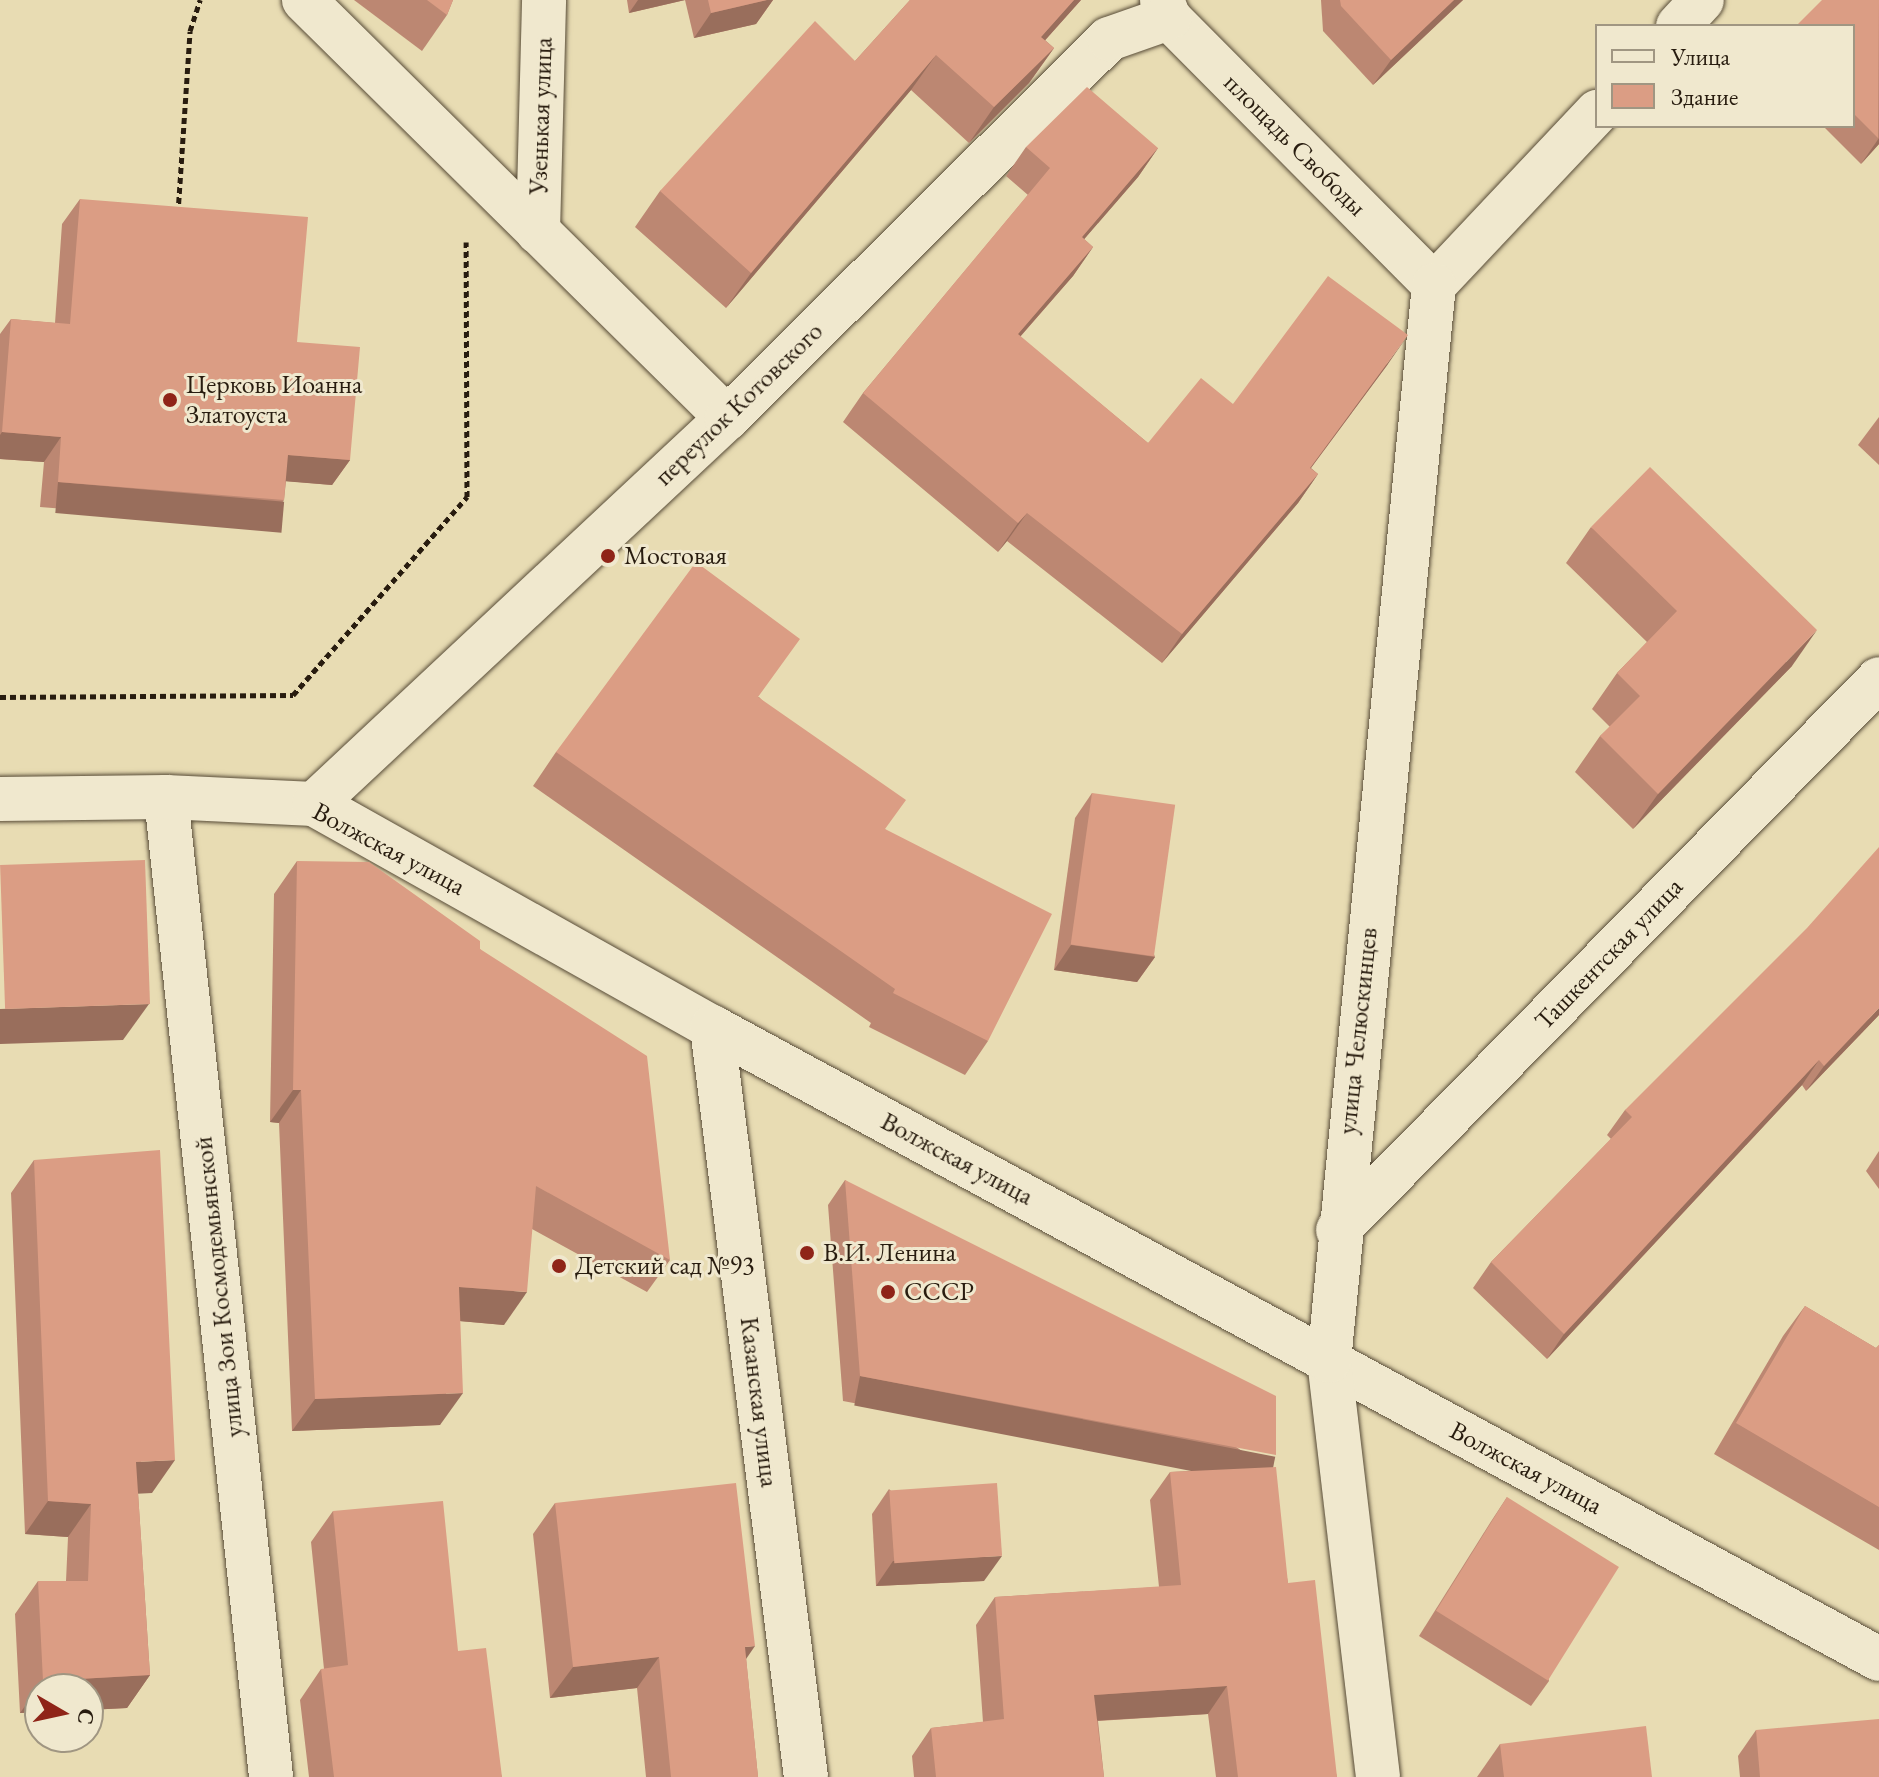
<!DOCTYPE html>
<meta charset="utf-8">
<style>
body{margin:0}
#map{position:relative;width:1879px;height:1777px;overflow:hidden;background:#e8dcb3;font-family:"EB Garamond",serif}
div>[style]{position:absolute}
.path>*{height:5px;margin-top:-2.5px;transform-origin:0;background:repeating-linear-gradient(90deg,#281c0f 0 6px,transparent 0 10px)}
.roads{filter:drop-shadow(0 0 2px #584c38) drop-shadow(0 0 2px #584c38)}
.minor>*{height:44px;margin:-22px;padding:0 22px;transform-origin:22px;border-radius:22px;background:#f0e8ce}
.wall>*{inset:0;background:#bc8772}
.shaded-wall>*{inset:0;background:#996e5c;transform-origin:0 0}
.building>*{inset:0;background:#db9d84;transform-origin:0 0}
.dots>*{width:22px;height:22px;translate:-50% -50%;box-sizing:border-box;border:4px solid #f0e8ce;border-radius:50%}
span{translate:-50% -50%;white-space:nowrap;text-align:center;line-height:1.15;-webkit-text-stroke:6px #f0e8ce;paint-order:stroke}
.street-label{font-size:26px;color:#281c0f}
.poi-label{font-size:26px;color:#281c0f}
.left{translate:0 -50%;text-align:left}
.legend{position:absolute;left:1595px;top:24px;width:260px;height:104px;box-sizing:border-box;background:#f0e8ce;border:2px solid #a09682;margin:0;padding:10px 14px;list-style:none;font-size:24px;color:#281c0f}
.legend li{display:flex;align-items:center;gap:16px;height:40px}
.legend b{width:40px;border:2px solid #a09682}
.north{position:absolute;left:24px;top:1673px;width:80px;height:80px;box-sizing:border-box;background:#f0e8ce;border:2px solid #a09682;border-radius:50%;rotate:99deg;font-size:22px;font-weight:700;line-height:32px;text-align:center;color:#281c0f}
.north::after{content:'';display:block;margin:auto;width:28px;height:36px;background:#8f2418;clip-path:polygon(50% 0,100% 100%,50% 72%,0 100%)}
</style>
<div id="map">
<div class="path">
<i style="left:178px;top:213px;width:182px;rotate:-86.2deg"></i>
<i style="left:190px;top:31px;width:33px;rotate:-72deg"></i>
<i style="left:0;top:697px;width:293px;rotate:-0.4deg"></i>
<i style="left:293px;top:695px;width:264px;rotate:-48.7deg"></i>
<i style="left:467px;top:497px;width:255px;rotate:-90.2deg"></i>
</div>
<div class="roads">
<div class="minor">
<i style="left:304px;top:0;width:595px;rotate:44.66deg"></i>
<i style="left:1162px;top:0;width:19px;rotate:69deg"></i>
<i style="left:1169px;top:18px;width:376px;rotate:45.2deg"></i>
<i style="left:1678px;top:26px;width:35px;rotate:-47deg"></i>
<i style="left:538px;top:232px;width:232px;rotate:-88.5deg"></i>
<i style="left:1434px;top:285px;width:238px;rotate:-46.7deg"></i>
<i style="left:166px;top:797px;width:986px;rotate:83.88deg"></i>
<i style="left:0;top:799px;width:166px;rotate:-0.7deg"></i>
<i style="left:166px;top:797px;width:148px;rotate:2.7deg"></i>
<i style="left:314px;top:804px;width:456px;rotate:29.3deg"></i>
<i style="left:712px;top:1027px;width:1327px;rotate:28.44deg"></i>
<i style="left:314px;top:804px;width:565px;rotate:-43.06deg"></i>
<i style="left:727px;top:418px;width:538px;rotate:-44.77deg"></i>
<i style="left:1109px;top:39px;width:64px;rotate:-19.3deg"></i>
<i style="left:712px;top:1027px;width:756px;rotate:82.86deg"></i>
<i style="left:1338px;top:1230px;width:772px;rotate:-45.52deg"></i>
<i style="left:1378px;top:1777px;width:419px;rotate:-96.7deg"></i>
<i style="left:1329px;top:1361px;width:1081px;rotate:-84.43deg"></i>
</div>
</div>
<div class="wall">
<i style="clip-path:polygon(354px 0,453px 0,447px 15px,422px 51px)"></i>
<i style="clip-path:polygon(627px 0,685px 0,629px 13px)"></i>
<i style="clip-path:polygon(685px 0,773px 0,756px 24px,694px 38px)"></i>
<i style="clip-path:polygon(910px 0,1081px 0,1045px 40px,1054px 48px,1029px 83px,969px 143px,911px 90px,726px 308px,635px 227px,660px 191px,855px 61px)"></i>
<i style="clip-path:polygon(1321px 0,1463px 0,1373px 85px,1323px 31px)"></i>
<i style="clip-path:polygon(1879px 0,1879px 144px,1861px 164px,1823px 126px,1853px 126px,1853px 26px)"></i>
<i style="clip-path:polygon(1026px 147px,1158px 148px,1138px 177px,1084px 239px,1093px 247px,1073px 276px,1020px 337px,1148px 443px,1233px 404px,1388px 364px,1311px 468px,1318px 474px,1298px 503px,1162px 663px,1007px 541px,998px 552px,843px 422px,863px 393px,1028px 195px,1006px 176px)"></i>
<i style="clip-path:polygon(80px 199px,297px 342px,350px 460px,332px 485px,286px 481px,284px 500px,267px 525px,40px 507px,44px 462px,0 459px,0 334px,11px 319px,55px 323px,62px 224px)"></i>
<i style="clip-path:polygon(1879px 417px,1879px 465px,1858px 445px)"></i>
<i style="clip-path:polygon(1591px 527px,1792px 666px,1633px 829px,1575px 772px,1600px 736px,1610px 727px,1592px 709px,1617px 673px,1647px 642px,1566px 563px)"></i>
<i style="clip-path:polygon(759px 697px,885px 829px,988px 1041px,965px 1075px,869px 1027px,871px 1023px,533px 786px,556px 752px)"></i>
<i style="clip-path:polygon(1092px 793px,1155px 957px,1137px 982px,1054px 970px,1075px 818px)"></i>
<i style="clip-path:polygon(297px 861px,480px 949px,670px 1260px,647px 1292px,532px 1229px,504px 1325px,460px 1321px,440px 1425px,292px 1431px,279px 1123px,270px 1122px,274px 894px)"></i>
<i style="clip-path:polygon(1879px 1015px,1806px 1091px,1802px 1085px,1547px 1359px,1473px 1288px,1491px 1262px,1611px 1139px,1607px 1135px,1625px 1110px)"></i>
<i style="clip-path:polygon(1879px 1151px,1879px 1189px,1866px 1171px)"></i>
<i style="clip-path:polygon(34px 1160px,152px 1493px,138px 1493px,150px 1675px,127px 1708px,88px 1710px,88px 1689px,40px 1689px,40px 1712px,20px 1713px,15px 1614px,38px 1581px,66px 1581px,68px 1537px,25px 1534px,11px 1193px)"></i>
<i style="clip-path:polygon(845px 1180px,1267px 1468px,1288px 1583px,1337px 1777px,1216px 1777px,1208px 1714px,1098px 1721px,1104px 1777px,914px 1777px,912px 1756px,931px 1728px,983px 1722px,976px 1625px,995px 1597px,1159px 1587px,1150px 1500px,1170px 1472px,1209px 1470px,843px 1401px,828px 1205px)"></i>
<i style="clip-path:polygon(1805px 1306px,1876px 1348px,1879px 1345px,1879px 1550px,1714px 1454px,1783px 1336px)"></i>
<i style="clip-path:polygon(889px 1489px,984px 1581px,876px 1586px,872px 1514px)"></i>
<i style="clip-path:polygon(1507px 1497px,1549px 1681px,1531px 1706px,1419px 1636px,1490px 1523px)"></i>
<i style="clip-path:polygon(555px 1503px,746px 1658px,758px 1777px,646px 1777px,637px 1688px,550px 1698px,533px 1534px)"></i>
<i style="clip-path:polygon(333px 1511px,458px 1651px,502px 1777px,309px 1777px,300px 1700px,321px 1669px,324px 1669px,311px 1542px)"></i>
<i style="clip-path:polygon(1756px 1730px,1879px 1777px,1740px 1777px,1738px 1756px)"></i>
<i style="clip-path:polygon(1500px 1744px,1652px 1777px,1477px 1777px)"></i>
</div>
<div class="shaded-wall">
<i style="clip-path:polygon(638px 0,685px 0,629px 13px)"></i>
<i style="clip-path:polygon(767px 0,773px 0,756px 24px,694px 38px,711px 13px)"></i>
<i style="clip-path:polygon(1074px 0,1081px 0,1016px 73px,1041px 37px)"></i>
<i style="clip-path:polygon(1454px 0,1463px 0,1373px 85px,1391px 60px)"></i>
<i style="clip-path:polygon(1054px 48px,1029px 83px,969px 143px,994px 107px)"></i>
<i style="clip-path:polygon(936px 55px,911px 90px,726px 308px,751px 273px)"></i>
<i style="clip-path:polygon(1879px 138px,1879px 144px,1861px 164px)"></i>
<i style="clip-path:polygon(1158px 148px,1138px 177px,1061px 266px,1082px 237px)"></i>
<i style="clip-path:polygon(1093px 247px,1073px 276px,997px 363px,1018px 334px)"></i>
<i style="clip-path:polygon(1408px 335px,1388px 364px,1290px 496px,1310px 468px)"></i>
<i style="clip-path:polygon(2px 432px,61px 437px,44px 462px,0 459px,0 435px)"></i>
<i style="clip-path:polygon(288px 455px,350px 460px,332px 485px,270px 480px)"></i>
<i style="clip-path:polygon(1318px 474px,1298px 503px,1162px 663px,1182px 634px)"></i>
<i style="left:58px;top:482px;width:227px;height:31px;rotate:5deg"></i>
<i style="clip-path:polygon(1027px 513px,1007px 541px,998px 552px,1018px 523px)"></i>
<i style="clip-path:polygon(1817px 630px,1792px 666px,1633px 829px,1658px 794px)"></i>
<i style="clip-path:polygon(1071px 945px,1155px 957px,1137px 982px,1054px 970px)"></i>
<i style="clip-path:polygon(149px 1004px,123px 1040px,0 1044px,0 1009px)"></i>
<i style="clip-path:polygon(1879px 1008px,1879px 1015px,1806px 1091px,1824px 1066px)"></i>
<i style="clip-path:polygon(1819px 1060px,1802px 1085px,1547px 1359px,1564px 1334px)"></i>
<i style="clip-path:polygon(293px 1090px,301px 1090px,279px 1123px,270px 1122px)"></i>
<i style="clip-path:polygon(459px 1287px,527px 1292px,504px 1325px,436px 1319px)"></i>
<i style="left:860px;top:1376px;width:423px;height:30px;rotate:11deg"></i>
<i style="clip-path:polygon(463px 1393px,440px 1425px,292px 1431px,315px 1399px)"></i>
<i style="clip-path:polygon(175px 1460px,152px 1493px,113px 1495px,136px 1462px)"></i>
<i style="clip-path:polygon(48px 1501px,91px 1504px,68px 1537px,25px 1534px)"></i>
<i style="clip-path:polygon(1002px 1556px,984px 1581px,876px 1586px,893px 1561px)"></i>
<i style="clip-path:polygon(755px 1646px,733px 1678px,745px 1647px)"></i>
<i style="clip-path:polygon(659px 1657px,637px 1688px,550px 1698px,573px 1667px)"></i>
<i style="clip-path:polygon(150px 1675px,127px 1708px,88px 1710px,88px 1689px,40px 1689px,40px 1712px,20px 1713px,43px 1681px)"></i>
<i style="clip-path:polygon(1227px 1686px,1208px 1714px,1075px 1722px,1094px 1695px)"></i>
</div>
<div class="building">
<i style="clip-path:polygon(427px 0,453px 0,447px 15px)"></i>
<i style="clip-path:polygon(708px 0,767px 0,711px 13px)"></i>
<i style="clip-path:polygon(910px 0,1074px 0,1041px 37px,1054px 48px,994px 107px,936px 55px,751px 273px,660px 191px,815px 21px,855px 61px)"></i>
<i style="clip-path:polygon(1340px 0,1454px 0,1391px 60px,1341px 6px)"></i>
<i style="clip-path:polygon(1822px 0,1879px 0,1878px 138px,1853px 113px,1853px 26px,1796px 26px)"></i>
<i style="clip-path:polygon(1087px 87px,1158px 148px,1082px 237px,1093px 247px,1018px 334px,1148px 443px,1201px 378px,1233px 404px,1328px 276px,1408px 335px,1310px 468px,1318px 474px,1182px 634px,1027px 513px,1018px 523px,863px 393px,1050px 168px,1026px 147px)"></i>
<i style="clip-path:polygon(80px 199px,308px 217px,297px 342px,360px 347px,350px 460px,288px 455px,284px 500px,58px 482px,61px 437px,2px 432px,11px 319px,70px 324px)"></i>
<i style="clip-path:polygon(1650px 467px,1817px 630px,1658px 794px,1600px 736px,1640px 696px,1617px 673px,1677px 611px,1591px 527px)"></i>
<i style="clip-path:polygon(696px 562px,800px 639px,758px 697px,906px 800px,885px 829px,1052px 914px,988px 1041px,893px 993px,895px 989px,556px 752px)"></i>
<i style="left:1092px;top:793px;width:84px;height:153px;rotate:8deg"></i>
<i style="clip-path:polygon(1879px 847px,1879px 1008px,1824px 1066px,1819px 1060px,1564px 1334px,1491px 1262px,1632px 1117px,1625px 1110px,1807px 928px)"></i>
<i style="left:145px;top:860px;width:144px;height:145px;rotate:88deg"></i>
<i style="clip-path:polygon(297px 861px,369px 862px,480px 941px,480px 949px,647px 1056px,670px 1260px,536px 1186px,527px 1292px,459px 1287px,463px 1393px,315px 1399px,301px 1090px,293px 1090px)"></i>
<i style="clip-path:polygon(160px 1150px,175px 1460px,136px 1462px,150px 1675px,43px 1681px,38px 1581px,88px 1581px,91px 1504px,48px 1501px,34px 1160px)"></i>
<i style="clip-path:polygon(845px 1180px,1276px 1396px,1276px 1455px,860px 1376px)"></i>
<i style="clip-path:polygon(1805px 1306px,1876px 1348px,1879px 1345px,1879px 1507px,1736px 1423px)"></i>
<i style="clip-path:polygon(1276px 1467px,1288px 1583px,1315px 1580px,1337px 1777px,1238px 1777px,1227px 1686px,1094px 1695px,1104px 1777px,936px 1777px,931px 1728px,1004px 1719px,995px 1597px,1181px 1585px,1170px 1472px)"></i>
<i style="clip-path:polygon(736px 1483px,755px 1646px,745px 1647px,758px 1777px,671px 1777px,659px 1657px,573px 1667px,555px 1503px)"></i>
<i style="left:997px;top:1483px;width:73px;height:108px;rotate:86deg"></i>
<i style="left:1507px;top:1497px;width:132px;height:134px;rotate:32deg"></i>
<i style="clip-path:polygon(443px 1501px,458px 1651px,486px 1648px,502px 1777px,334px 1777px,321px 1669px,348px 1665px,333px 1511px)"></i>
<i style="clip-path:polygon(1879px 1719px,1879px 1777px,1760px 1777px,1756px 1730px)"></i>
<i style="clip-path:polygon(1646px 1726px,1652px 1777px,1504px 1777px,1500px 1744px)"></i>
</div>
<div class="dots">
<i style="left:170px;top:400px;background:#8f2418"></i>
<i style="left:608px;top:556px;background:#8f2418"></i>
<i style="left:807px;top:1253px;background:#8f2418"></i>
<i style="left:559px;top:1266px;background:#8f2418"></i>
<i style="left:888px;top:1292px;background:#8f2418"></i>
</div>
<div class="street-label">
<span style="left:541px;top:116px;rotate:-88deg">Узенькая улица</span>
<span style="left:1295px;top:145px;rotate:45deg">площадь Свободы</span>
<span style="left:739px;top:404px;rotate:-44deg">переулок Котовского</span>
<span style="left:389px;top:849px;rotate:28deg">Волжская улица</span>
<span style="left:1609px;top:954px;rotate:-46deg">Ташкентская улица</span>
<span style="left:1358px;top:1031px;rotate:-84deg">улица Челюскинцев</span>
<span style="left:957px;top:1159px;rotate:28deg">Волжская улица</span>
<span style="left:219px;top:1287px;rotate:-96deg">улица Зои Космодемьянской</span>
<span style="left:759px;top:1402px;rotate:83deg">Казанская улица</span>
<span style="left:1526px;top:1468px;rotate:28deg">Волжская улица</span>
</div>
<div class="poi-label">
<span class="left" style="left:186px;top:400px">Церковь Иоанна<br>Златоуста</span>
<span class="left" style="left:624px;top:556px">Мостовая</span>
<span class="left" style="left:823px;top:1253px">В.И. Ленина</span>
<span class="left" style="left:575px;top:1266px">Детский сад №93</span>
<span class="left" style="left:904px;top:1292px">СССР</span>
</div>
<ul class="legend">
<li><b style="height:10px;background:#f0e8ce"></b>Улица</li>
<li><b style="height:22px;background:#db9d84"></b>Здание</li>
</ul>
<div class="north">С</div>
</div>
